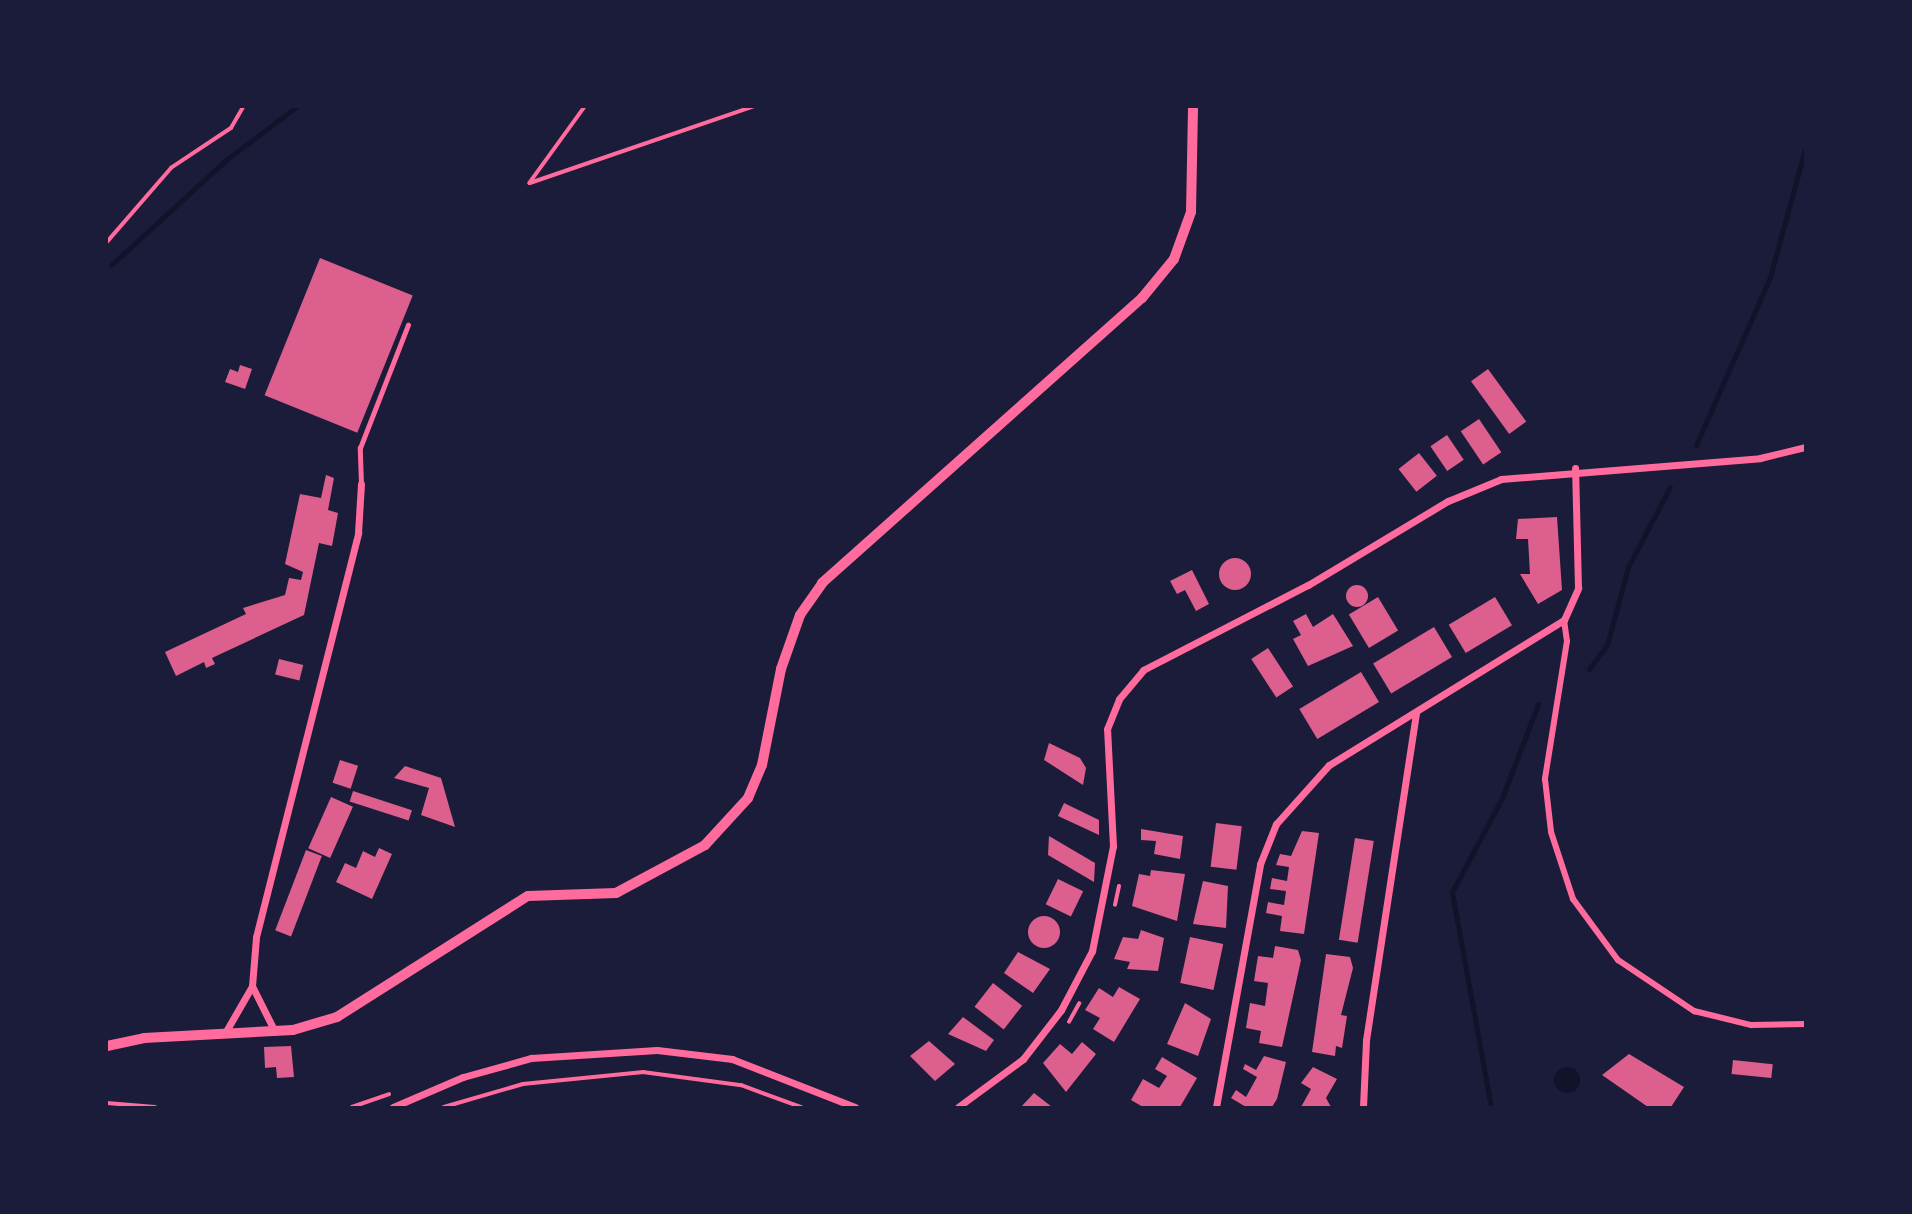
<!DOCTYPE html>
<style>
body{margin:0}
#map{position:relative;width:1912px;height:1214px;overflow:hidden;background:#1b1b3a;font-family:Poppins,sans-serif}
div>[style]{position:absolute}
.water>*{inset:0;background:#12122b}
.round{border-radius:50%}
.stream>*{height:5px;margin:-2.5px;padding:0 2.5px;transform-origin:2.5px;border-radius:2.5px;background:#12122b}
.building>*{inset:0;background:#dd5f8e;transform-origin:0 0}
.path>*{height:3.5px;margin:-1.75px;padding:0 1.75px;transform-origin:1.75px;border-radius:1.75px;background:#ff6b9d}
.service>*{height:4.5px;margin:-2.25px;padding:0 2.25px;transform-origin:2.25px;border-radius:2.25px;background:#ff6b9d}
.pedestrian>*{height:6px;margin:-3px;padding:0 3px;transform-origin:3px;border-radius:3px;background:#ff6b9d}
.minor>*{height:7px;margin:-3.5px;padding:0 3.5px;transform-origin:3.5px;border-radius:3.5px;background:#ff6b9d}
.tertiary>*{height:10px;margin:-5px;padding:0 5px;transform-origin:5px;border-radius:5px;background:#ff6b9d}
span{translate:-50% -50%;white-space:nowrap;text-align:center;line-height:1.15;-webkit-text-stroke:5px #1b1b3a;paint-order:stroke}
.frame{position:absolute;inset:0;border:108px solid #1b1b3a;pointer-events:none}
</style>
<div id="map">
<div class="water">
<i class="round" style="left:1554px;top:1067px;width:26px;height:26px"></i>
</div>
<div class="stream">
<i style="left:111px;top:265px;width:157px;rotate:-42.4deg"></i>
<i style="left:227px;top:159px;width:86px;rotate:-37deg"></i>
<i style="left:1696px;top:445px;width:184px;rotate:-66.2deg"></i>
<i style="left:1770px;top:277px;width:133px;rotate:-74.7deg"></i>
<i style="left:1589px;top:669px;width:30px;rotate:-53deg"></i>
<i style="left:1607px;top:645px;width:81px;rotate:-74.9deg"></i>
<i style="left:1628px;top:567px;width:90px;rotate:-62.3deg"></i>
<i style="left:1491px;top:1107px;width:219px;rotate:-100.3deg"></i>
<i style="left:1452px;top:892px;width:106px;rotate:-62deg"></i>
<i style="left:1502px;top:798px;width:101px;rotate:-69deg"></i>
</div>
<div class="building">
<i style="left:320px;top:258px;width:100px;height:148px;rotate:22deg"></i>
<i style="clip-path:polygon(240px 365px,252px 369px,245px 389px,225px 382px,230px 369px,238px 372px)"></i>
<i style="left:1488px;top:369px;width:65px;height:21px;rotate:54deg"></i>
<i style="left:1479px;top:419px;width:40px;height:22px;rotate:56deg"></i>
<i style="left:1447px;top:435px;width:30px;height:20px;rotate:56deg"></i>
<i style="left:1419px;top:453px;width:29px;height:26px;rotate:52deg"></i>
<i style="clip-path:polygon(326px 475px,334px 478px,328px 510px,338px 513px,332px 546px,319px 543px,304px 615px,212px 658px,215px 664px,206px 668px,204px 662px,176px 676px,165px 652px,246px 614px,243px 608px,285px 595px,289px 578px,301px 580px,303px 572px,285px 564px,300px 494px,321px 498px)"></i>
<i style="clip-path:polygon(1557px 517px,1562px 590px,1538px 604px,1520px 574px,1530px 574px,1528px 539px,1516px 539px,1518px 519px)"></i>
<i class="round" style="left:1219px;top:558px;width:32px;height:32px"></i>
<i style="clip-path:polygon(1192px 570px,1209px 604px,1196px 611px,1185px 590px,1177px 594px,1170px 581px)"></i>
<i class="round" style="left:1346px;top:585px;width:22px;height:22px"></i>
<i style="left:1378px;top:597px;width:39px;height:34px;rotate:59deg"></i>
<i style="left:1495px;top:597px;width:33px;height:54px;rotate:59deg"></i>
<i style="clip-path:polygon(1306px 614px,1313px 627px,1333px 614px,1353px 646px,1308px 666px,1293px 639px,1301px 635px,1293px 621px)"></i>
<i style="left:1434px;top:627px;width:35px;height:71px;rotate:59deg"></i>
<i style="left:1268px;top:648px;width:46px;height:20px;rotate:57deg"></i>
<i style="left:279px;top:659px;width:25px;height:16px;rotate:14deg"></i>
<i style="left:1361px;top:672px;width:35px;height:72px;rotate:59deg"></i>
<i style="clip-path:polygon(1049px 743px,1080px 758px,1086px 768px,1083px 785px,1044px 760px)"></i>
<i style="left:340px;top:760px;width:19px;height:24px;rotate:18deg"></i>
<i style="clip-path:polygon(405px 766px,441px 778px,455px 827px,421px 815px,429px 788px,394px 778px)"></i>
<i style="left:353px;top:791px;width:62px;height:11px;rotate:18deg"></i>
<i style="left:331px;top:797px;width:24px;height:56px;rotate:24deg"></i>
<i style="clip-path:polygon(1064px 803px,1099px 820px,1099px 835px,1058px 816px)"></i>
<i style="left:1216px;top:823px;width:26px;height:44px;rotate:7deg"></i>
<i style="clip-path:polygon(1141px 829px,1183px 836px,1180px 859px,1154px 854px,1156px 841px,1141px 840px)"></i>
<i style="clip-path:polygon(1302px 831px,1319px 833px,1304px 934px,1280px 931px,1282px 916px,1266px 913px,1268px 902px,1284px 905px,1286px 891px,1270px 889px,1272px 878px,1287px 881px,1289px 867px,1276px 865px,1280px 854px,1291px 856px)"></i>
<i style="clip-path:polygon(1049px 836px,1095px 863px,1094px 882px,1048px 855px)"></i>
<i style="left:1355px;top:838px;width:19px;height:103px;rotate:9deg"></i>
<i style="clip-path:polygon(379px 848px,392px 854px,372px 899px,336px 882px,345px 863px,356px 868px,363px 851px,375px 857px)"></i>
<i style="left:306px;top:850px;width:17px;height:86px;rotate:21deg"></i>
<i style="clip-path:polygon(1151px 870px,1185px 874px,1177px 921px,1132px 906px,1139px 874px,1150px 876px)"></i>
<i style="left:1058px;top:879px;width:28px;height:28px;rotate:26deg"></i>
<i style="clip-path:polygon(1203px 881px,1228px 886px,1226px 928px,1193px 924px)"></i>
<i class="round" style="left:1028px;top:916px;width:32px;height:32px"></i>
<i style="clip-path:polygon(1141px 930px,1164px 938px,1158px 971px,1127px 969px,1130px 962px,1114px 959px,1123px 937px,1138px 939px)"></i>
<i style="left:1190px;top:937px;width:34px;height:47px;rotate:12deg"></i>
<i style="clip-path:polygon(1275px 946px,1298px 950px,1301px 960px,1282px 1047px,1259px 1043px,1261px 1031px,1246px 1028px,1250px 1003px,1265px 1006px,1268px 983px,1254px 981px,1258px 956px,1273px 958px)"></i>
<i style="clip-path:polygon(1018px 952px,1050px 969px,1033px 993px,1004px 973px)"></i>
<i style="clip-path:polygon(1326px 954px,1350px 957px,1353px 968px,1341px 1015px,1347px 1016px,1342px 1048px,1336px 1046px,1335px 1056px,1312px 1052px)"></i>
<i style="left:993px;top:983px;width:37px;height:30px;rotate:38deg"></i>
<i style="clip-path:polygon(1119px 987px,1140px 999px,1114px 1042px,1093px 1029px,1100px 1018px,1085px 1010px,1099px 988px,1113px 997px)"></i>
<i style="clip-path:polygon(1185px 1003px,1211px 1019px,1198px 1056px,1167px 1044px)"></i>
<i style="clip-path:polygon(963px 1017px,994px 1040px,986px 1051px,948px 1034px)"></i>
<i style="clip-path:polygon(929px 1041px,955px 1064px,935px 1081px,910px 1056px)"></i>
<i style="clip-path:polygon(1082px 1042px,1096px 1054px,1066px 1092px,1043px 1063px,1060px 1044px,1072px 1054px)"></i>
<i style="clip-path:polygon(291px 1046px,294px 1077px,277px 1078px,276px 1067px,265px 1068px,264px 1047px)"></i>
<i style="clip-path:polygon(1629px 1054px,1684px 1087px,1671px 1107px,1648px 1107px,1602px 1075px)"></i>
<i style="clip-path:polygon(1264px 1056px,1286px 1062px,1277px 1099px,1272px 1107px,1246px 1107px,1231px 1098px,1236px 1090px,1246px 1097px,1257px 1077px,1243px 1069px,1245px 1064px,1256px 1070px)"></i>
<i style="clip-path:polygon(1162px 1057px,1197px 1078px,1180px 1107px,1143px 1107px,1131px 1100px,1143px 1079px,1159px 1088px,1167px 1076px,1155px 1069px)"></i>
<i style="left:1733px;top:1060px;width:40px;height:14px;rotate:6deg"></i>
<i style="clip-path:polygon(1313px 1067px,1337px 1079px,1326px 1098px,1331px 1107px,1301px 1107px,1311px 1089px,1301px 1083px)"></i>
<i style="clip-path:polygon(1034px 1093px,1052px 1107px,1021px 1107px)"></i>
</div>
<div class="path">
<i style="left:585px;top:107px;width:94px;rotate:125.9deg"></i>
<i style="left:530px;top:183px;width:235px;rotate:-18.9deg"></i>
<i style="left:107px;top:242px;width:98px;rotate:-49.1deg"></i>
<i style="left:171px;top:168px;width:72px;rotate:-33.7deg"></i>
<i style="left:231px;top:128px;width:24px;rotate:-60deg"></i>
<i style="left:1115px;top:905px;width:19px;rotate:-78deg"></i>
<i style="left:1069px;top:1022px;width:21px;rotate:-61deg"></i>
<i style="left:107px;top:1103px;width:48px;rotate:4.8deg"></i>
<i style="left:352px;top:1107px;width:39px;rotate:-19deg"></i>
<i style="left:444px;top:1107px;width:82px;rotate:-16.2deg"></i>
<i style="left:523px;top:1084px;width:121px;rotate:-5.7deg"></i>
<i style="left:643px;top:1072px;width:99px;rotate:7.6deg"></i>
<i style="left:741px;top:1085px;width:64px;rotate:20.1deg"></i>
</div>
<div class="service">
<i style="left:361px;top:484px;width:36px;rotate:-92deg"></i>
<i style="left:360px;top:448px;width:132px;rotate:-68.7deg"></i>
</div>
<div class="pedestrian">
<i style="left:1564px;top:620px;width:21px;rotate:82deg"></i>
<i style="left:1567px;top:641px;width:140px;rotate:99.1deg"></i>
<i style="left:1545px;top:779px;width:53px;rotate:83.5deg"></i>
<i style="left:1551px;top:832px;width:71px;rotate:71.8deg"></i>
<i style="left:1573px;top:899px;width:76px;rotate:53.6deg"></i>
<i style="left:1618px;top:960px;width:92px;rotate:33.9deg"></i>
<i style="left:1694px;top:1011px;width:59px;rotate:13.8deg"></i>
<i style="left:1751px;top:1025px;width:54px;rotate:-1.1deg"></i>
</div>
<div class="minor">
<i style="left:252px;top:986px;width:51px;rotate:63.4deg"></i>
<i style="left:225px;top:1033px;width:54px;rotate:-60.1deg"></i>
<i style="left:252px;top:986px;width:49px;rotate:-85.3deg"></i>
<i style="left:256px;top:937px;width:417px;rotate:-75.8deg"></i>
<i style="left:358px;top:533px;width:49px;rotate:-86.5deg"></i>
<i style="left:393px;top:1107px;width:76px;rotate:-23.2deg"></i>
<i style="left:463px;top:1077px;width:71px;rotate:-15.6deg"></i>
<i style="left:531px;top:1058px;width:126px;rotate:-3.6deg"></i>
<i style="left:657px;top:1050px;width:76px;rotate:6.8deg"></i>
<i style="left:732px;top:1059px;width:132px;rotate:21.3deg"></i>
<i style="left:958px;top:1107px;width:81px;rotate:-36.4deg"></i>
<i style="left:1023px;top:1059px;width:62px;rotate:-52.2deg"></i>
<i style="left:1061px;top:1010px;width:67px;rotate:-62.3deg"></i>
<i style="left:1092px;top:951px;width:107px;rotate:-78.7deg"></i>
<i style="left:1113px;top:846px;width:117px;rotate:-92.9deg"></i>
<i style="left:1107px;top:729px;width:32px;rotate:-68deg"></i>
<i style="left:1119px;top:699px;width:38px;rotate:-50deg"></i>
<i style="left:1143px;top:670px;width:186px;rotate:-27.3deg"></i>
<i style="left:1308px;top:585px;width:163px;rotate:-31deg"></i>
<i style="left:1448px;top:501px;width:57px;rotate:-22.5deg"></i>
<i style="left:1501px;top:479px;width:260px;rotate:-4.6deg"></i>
<i style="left:1760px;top:458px;width:46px;rotate:-13.7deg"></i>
<i style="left:1216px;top:1107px;width:247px;rotate:-79.7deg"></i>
<i style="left:1260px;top:864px;width:43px;rotate:-68.2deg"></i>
<i style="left:1276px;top:824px;width:79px;rotate:-48.1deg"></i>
<i style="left:1329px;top:765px;width:276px;rotate:-31.7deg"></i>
<i style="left:1564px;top:620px;width:35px;rotate:-66deg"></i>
<i style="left:1578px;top:588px;width:120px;rotate:-91.4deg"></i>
<i style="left:1363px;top:1107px;width:67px;rotate:-87.4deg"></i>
<i style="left:1366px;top:1040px;width:331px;rotate:-81.3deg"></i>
</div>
<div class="tertiary">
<i style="left:107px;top:1046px;width:38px;rotate:-12deg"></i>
<i style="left:144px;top:1038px;width:149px;rotate:-3.1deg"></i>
<i style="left:293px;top:1030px;width:46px;rotate:-16.5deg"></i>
<i style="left:337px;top:1017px;width:226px;rotate:-32.4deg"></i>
<i style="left:528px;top:896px;width:88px;rotate:-2deg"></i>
<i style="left:616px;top:893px;width:101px;rotate:-28.3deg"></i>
<i style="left:705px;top:845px;width:64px;rotate:-47.5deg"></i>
<i style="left:748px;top:798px;width:36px;rotate:-67deg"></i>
<i style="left:762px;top:765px;width:98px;rotate:-78.8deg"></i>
<i style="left:781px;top:669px;width:57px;rotate:-70.6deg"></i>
<i style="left:800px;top:615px;width:39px;rotate:-55deg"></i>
<i style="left:822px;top:583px;width:429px;rotate:-41.7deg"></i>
<i style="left:1142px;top:298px;width:50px;rotate:-50.6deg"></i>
<i style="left:1174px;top:259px;width:50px;rotate:-70.1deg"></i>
<i style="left:1191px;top:212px;width:105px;rotate:-88.9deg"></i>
</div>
<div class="frame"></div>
</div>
